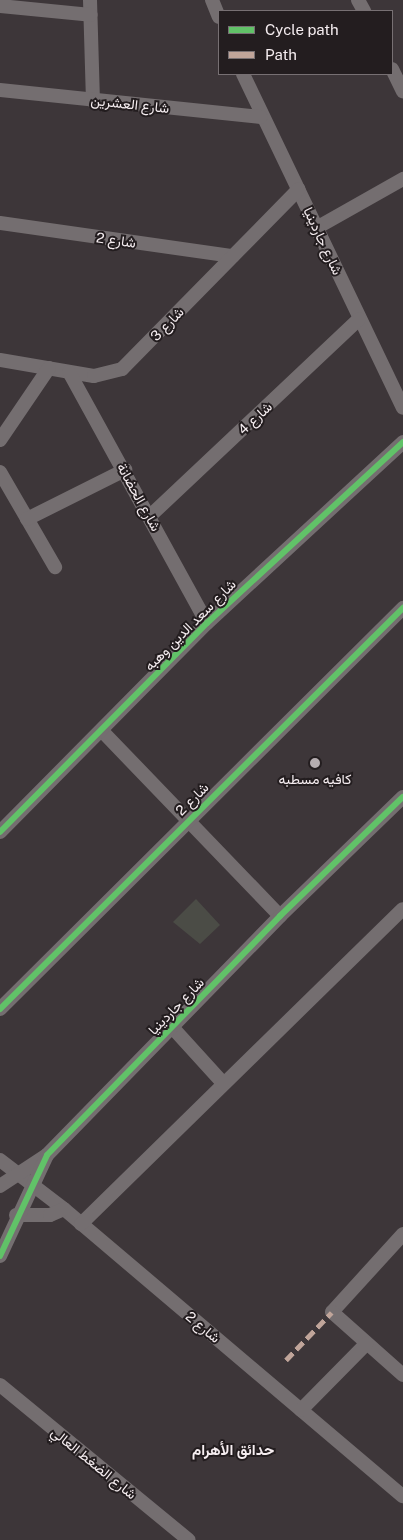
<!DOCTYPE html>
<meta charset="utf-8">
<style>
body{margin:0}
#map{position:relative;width:403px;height:1540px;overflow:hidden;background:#3d3639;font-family:"Public Sans",Vazirmatn,sans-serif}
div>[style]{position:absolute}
.building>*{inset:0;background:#4b4c46}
.minor>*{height:14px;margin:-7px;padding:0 7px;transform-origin:7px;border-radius:7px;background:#746e70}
.quiet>*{height:5px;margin-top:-2.5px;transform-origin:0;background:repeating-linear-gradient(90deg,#c0a59a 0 10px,transparent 0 15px)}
.cycleway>*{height:6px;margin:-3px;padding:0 3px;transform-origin:3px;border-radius:3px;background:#61c268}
.dots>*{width:14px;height:14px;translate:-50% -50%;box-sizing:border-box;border:2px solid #231d1f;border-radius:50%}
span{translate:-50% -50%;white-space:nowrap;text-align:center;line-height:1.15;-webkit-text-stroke:4px #231d1f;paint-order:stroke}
.street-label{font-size:14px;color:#f5edf0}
.poi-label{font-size:14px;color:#f5edf0}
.neighbourhood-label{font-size:15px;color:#f5edf0;font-weight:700}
.legend{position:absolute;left:218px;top:10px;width:175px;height:65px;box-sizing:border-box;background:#231d1f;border:1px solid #777073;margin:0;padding:6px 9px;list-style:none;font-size:15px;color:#f5edf0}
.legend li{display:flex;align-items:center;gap:10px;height:25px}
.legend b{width:25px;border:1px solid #777073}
</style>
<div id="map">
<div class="building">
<i style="clip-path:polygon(196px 899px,220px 925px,200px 944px,173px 922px)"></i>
</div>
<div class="minor">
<i style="left:90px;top:0;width:101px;rotate:88.3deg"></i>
<i style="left:212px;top:0;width:18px;rotate:68deg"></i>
<i style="left:358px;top:0;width:13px;rotate:61deg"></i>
<i style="left:0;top:6px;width:91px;rotate:5.6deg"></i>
<i style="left:392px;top:69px;width:25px;rotate:64deg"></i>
<i style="left:243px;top:74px;width:370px;rotate:64.4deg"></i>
<i style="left:0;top:90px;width:262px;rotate:5.9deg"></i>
<i style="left:0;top:223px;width:235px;rotate:8.1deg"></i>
<i style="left:318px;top:227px;width:98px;rotate:-29.5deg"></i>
<i style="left:0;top:360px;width:95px;rotate:9.7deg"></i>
<i style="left:94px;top:376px;width:29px;rotate:-14deg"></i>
<i style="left:122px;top:369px;width:252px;rotate:-45.5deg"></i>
<i style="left:69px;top:372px;width:286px;rotate:61.2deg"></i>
<i style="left:0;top:440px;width:87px;rotate:-55.8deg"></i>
<i style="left:0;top:472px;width:110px;rotate:59.9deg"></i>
<i style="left:150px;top:516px;width:287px;rotate:-43.3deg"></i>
<i style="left:27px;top:519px;width:110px;rotate:-26.6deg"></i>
<i style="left:103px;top:732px;width:255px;rotate:46.1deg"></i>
<i style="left:0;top:832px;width:294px;rotate:-45.3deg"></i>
<i style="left:207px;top:623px;width:267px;rotate:-42.7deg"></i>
<i style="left:0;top:1009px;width:569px;rotate:-44.86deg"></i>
<i style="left:172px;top:1027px;width:76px;rotate:47.7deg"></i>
<i style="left:0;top:1160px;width:81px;rotate:37.4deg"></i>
<i style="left:64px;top:1209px;width:444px;rotate:40.3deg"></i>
<i style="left:0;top:1186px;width:56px;rotate:-33.4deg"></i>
<i style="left:16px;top:1215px;width:34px"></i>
<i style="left:50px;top:1215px;width:15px;rotate:-23deg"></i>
<i style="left:81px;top:1224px;width:450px;rotate:-44.4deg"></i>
<i style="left:403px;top:1234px;width:105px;rotate:132.3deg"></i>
<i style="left:332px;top:1312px;width:95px;rotate:41.6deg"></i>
<i style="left:0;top:1256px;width:111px;rotate:-65deg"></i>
<i style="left:47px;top:1155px;width:334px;rotate:-45.7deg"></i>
<i style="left:280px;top:916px;width:171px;rotate:-44.1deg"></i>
<i style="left:0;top:1385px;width:244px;rotate:39.4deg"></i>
<i style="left:301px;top:1410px;width:93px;rotate:-45.4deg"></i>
</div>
<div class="quiet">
<i style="left:286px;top:1360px;width:66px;rotate:-46.2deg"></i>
</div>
<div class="cycleway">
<i style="left:0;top:832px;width:294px;rotate:-45.3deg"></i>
<i style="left:207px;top:623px;width:267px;rotate:-42.7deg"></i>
<i style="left:0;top:1009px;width:569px;rotate:-44.86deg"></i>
<i style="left:0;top:1256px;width:111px;rotate:-65deg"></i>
<i style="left:47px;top:1155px;width:334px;rotate:-45.7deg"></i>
<i style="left:280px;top:916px;width:171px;rotate:-44.1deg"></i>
</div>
<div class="dots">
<i style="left:315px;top:763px;background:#b5adb0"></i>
</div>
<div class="street-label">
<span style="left:130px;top:104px;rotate:6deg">شارع العشرين</span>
<span style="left:116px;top:240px;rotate:8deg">شارع 2</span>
<span style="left:323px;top:241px;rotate:65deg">شارع جاردينيا</span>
<span style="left:167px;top:324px;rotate:-46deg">شارع 3</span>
<span style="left:255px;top:418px;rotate:-43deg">شارع 4</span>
<span style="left:139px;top:497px;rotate:61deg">شارع الحضانة</span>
<span style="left:190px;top:625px;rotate:-45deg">شارع سعد الدين وهبه</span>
<span style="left:192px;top:799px;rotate:-45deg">شارع 2</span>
<span style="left:176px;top:1006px;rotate:-46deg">شارع جاردينيا</span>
<span style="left:203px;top:1327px;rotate:40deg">شارع 2</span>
<span style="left:94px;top:1463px;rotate:39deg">شارع الضغط العالي</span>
</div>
<div class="poi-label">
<span style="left:315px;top:779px">كافيه مسطبه</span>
</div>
<div class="neighbourhood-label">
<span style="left:233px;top:1450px">حدائق الأهرام</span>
</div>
<ul class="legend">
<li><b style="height:6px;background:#61c268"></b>Cycle path</li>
<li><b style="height:6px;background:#c0a59a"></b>Path</li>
</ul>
</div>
